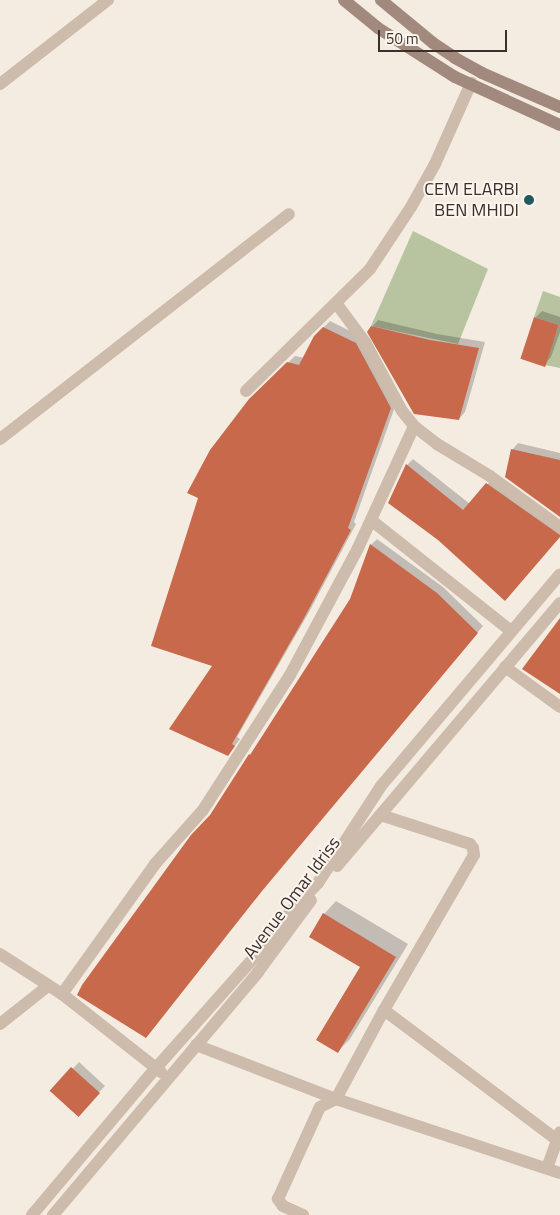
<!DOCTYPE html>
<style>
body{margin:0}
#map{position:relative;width:560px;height:1215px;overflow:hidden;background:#f4ebe1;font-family:"Titillium Web",sans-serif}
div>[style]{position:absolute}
.green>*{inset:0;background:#b8c4a0}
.shadow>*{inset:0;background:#0003}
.building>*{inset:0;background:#c8694b;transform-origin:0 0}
.minor>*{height:12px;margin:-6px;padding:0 6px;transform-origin:6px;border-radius:6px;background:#cdbbac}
.secondary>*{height:12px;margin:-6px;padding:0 6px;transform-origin:6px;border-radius:6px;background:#a18a7d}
.dots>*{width:14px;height:14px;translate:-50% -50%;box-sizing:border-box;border:2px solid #fbf5ee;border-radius:50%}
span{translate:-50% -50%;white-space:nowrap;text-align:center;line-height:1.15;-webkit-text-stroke:4px #fbf5ee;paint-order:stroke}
.poi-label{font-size:18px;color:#3b302b}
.right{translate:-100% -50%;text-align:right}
.street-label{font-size:18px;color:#3b302b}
.scale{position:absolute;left:378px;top:30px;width:129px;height:22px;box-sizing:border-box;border:2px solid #3b302b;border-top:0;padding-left:6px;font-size:15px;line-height:18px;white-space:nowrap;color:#3b302b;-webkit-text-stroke:4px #fbf5ee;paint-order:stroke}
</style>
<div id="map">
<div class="green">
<i style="clip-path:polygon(413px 231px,488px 269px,458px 344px,371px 326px)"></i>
<i style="clip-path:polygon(543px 291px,560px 297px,560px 368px,545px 365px,559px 325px,534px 317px)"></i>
</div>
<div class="shadow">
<i style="clip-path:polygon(542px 311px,560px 317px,560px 332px,551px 357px,545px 364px,535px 318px)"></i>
<i style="clip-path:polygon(378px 320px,437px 334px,485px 342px,465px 412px,459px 419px,372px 327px)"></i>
<i style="clip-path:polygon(330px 321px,362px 337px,397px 401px,354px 522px,356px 524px,309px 612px,237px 737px,240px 739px,228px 755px,214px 666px,257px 393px,295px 356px,304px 358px,315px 336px)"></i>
<i style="clip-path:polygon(518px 443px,560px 453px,560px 509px,512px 450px)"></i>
<i style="clip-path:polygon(413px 459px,470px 504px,493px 478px,560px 525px,560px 536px,439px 539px,407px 465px)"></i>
<i style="clip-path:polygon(377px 539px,443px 587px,483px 626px,268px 883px,146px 1036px,211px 815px,351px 600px,371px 545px)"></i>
<i style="clip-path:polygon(336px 901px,408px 944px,350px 1039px,338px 1051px,362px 967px,311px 936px,324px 914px)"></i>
<i style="clip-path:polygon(79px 1062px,105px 1086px,84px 1108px,52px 1091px)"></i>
</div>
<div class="building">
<i style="left:534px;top:317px;width:26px;height:44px;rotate:18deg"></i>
<i style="clip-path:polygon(371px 326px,430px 340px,479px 348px,459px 420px,414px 414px,367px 332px)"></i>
<i style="clip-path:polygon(323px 327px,356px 343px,391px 408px,348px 528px,351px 530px,303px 620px,232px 744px,235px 746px,228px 756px,169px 729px,212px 666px,151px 646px,198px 498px,187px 493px,210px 450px,249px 399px,287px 362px,299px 365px,314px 336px)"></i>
<i style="clip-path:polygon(511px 449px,560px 460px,560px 517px,505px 477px)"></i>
<i style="clip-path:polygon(406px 464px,463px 510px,486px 483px,560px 535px,560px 537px,505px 601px,438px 540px,388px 503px)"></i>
<i style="clip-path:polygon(370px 544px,437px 593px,478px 633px,262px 891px,146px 1038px,77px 995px,82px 985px,191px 835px,210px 815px,249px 754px,250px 755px,350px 599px)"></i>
<i style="clip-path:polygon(560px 618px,560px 694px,522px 669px)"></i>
<i style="clip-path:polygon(323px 913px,396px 957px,338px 1053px,316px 1040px,360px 967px,309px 937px)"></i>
<i style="left:71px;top:1067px;width:39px;height:32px;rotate:42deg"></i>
</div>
<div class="minor">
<i style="left:0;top:84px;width:137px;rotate:-37.9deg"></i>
<i style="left:336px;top:303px;width:49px;rotate:53.4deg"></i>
<i style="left:365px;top:342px;width:78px;rotate:61.8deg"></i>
<i style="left:402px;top:411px;width:19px;rotate:51deg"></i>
<i style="left:414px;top:426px;width:29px;rotate:38deg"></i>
<i style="left:437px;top:444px;width:62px;rotate:31.1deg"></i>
<i style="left:490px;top:476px;width:87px;rotate:36.1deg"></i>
<i style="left:246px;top:391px;width:174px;rotate:-44.5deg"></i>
<i style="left:370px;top:269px;width:74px;rotate:-56.5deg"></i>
<i style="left:411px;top:207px;width:49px;rotate:-60.8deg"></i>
<i style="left:435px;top:164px;width:89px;rotate:-66deg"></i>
<i style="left:0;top:439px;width:366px;rotate:-37.9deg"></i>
<i style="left:371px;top:520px;width:179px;rotate:38.4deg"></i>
<i style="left:505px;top:667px;width:68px;rotate:36deg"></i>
<i style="left:337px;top:866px;width:345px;rotate:-49.7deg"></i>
<i style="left:0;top:954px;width:74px;rotate:32.8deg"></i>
<i style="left:62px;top:994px;width:126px;rotate:38.2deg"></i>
<i style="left:62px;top:994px;width:160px;rotate:-54.4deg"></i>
<i style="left:155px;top:864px;width:72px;rotate:-48.4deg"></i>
<i style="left:203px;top:810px;width:161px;rotate:-57.2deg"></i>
<i style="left:290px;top:675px;width:144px;rotate:-61.8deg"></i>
<i style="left:358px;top:548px;width:134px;rotate:-65.3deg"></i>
<i style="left:384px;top:1010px;width:215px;rotate:36.9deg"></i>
<i style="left:556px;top:1139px;width:4px"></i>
<i style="left:0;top:1024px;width:61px;rotate:-38.4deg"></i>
<i style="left:196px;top:1045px;width:150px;rotate:21.1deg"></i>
<i style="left:336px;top:1099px;width:236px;rotate:18.3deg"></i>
<i style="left:547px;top:1168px;width:38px;rotate:-70deg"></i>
<i style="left:32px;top:1215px;width:192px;rotate:-49.9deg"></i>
<i style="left:156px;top:1068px;width:154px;rotate:-48.4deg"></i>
<i style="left:258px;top:953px;width:41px;rotate:-52.9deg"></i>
<i style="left:283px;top:920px;width:51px;rotate:-46.6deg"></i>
<i style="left:318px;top:883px;width:116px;rotate:-57deg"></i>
<i style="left:381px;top:786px;width:277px;rotate:-49.8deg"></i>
<i style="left:53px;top:1215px;width:318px;rotate:-49.8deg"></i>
<i style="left:258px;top:972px;width:89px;rotate:-53.6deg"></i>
<i style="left:303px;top:1215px;width:22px;rotate:-156deg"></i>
<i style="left:283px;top:1206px;width:9px;rotate:-126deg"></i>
<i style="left:278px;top:1199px;width:101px;rotate:-65.5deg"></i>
<i style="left:320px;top:1107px;width:18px;rotate:-27deg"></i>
<i style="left:336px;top:1099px;width:101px;rotate:-61.7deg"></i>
<i style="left:384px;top:1010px;width:179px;rotate:-59.9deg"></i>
<i style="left:474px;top:855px;width:7px;rotate:-98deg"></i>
<i style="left:473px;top:848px;width:5px;rotate:-127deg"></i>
<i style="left:470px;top:844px;width:94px;rotate:-162deg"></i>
</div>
<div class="secondary">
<i style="left:344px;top:0;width:44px;rotate:39.5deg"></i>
<i style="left:378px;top:28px;width:91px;rotate:32.5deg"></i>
<i style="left:455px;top:77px;width:115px;rotate:24.6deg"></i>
<i style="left:381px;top:0;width:67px;rotate:39.6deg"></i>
<i style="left:433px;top:43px;width:27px;rotate:34deg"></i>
<i style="left:455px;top:58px;width:31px;rotate:29deg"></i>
<i style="left:482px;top:73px;width:85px;rotate:23.6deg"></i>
</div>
<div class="dots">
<i style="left:529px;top:200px;background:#1f5a5e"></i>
</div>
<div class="poi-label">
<span class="right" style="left:519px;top:200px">CEM ELARBI<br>BEN MHIDI</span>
</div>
<div class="street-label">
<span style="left:292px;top:898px;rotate:-53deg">Avenue Omar Idriss</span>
</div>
<div class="scale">50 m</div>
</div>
